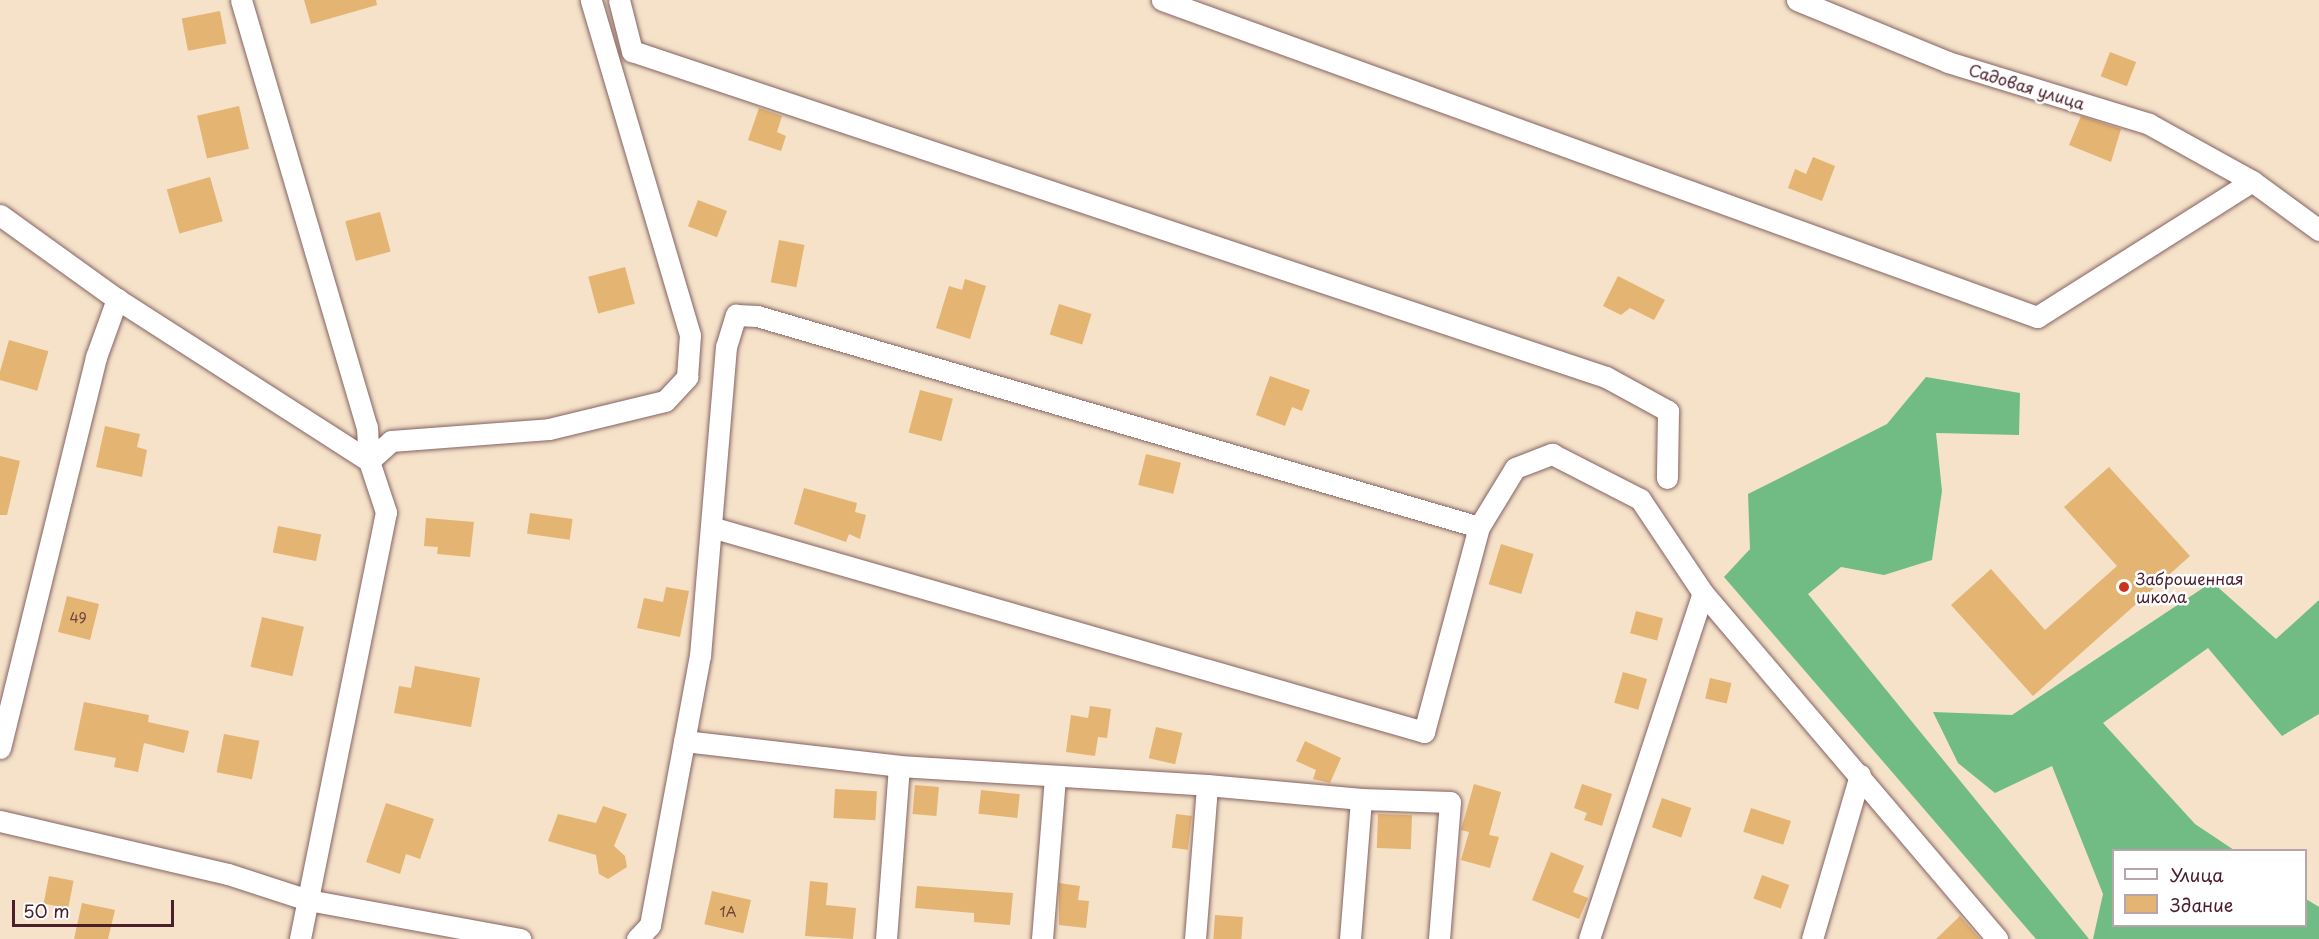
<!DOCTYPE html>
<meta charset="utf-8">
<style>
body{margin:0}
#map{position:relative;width:2319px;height:939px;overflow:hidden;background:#f5e2c9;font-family:"Playpen Sans",sans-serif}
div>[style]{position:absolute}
.forest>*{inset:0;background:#71bc84}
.building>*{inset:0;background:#e4b472;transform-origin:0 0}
.roads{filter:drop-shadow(0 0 2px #866362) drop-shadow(0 0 2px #866362)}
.minor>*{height:21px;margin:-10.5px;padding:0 10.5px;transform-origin:10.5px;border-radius:10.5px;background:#fff}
.dots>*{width:16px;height:16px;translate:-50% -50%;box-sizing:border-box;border:3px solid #fff;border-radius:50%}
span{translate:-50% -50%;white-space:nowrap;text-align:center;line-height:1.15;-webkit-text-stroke:5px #fff;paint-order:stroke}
.number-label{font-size:14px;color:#70443d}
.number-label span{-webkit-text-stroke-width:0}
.street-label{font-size:16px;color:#4a1f2b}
.poi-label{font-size:16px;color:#4a1f2b}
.left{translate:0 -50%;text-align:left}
.legend{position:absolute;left:2112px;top:849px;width:195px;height:78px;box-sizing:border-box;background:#fff;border:2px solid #b7a5aa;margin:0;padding:8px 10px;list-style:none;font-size:18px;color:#4a1f2b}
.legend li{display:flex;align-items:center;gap:12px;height:30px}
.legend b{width:30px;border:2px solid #b7a5aa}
.scale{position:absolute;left:12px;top:900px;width:162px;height:27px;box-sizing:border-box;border:3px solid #4a1f2b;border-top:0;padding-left:8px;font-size:18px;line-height:21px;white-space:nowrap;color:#4a1f2b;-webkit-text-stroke:4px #fff;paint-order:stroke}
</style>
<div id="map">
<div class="forest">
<i style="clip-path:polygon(1926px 377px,2020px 393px,2019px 435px,1936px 433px,1942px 491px,1932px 560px,1884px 575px,1841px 567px,1808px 594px,2089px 939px,2036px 939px,1724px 577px,1750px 549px,1748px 494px,1887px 424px)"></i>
<i style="clip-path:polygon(2212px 582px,2276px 639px,2319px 600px,2319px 714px,2282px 736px,2208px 648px,2103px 723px,2195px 824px,2234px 850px,2114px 850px,2114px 926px,2306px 926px,2306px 899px,2319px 907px,2319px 939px,2093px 939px,2103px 894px,2052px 766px,1995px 793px,1958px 763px,1933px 712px,2012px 715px)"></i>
</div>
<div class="building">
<i style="clip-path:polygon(304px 0,376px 0,377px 5px,311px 24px)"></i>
<i style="left:220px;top:11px;width:33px;height:39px;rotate:79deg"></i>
<i style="left:2110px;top:52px;width:28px;height:26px;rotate:21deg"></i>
<i style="left:239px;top:106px;width:44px;height:43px;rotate:77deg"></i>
<i style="clip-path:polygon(759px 108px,782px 116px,777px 132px,786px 136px,781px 151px,748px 140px)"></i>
<i style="clip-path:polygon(2081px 116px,2121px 129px,2111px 162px,2069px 145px)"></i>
<i style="clip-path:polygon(1813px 157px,1835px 166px,1822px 201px,1788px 188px,1795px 169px,1806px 174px)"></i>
<i style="left:210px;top:177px;width:46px;height:45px;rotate:74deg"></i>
<i style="left:698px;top:200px;width:31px;height:28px;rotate:21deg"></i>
<i style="left:380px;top:212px;width:41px;height:36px;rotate:75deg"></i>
<i style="left:779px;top:240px;width:26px;height:43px;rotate:11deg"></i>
<i style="left:625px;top:267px;width:38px;height:38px;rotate:75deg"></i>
<i style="clip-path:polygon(1618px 276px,1665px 300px,1654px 320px,1630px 308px,1621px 315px,1603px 306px)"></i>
<i style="clip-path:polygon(965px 279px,986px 286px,970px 339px,936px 328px,949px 286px,962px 290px)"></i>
<i style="left:1059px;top:304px;width:34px;height:32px;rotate:17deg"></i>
<i style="left:9px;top:340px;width:41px;height:41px;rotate:16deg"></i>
<i style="clip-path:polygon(1270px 376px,1310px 390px,1302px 411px,1292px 407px,1285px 426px,1256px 415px)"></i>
<i style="left:920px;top:390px;width:34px;height:44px;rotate:15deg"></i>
<i style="clip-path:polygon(105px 426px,140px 434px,137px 447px,147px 450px,142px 477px,96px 467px)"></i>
<i style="left:1146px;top:454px;width:36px;height:32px;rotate:14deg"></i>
<i style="clip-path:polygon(0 456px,20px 461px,7px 515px,0 515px)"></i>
<i style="clip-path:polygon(2109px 467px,2190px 556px,2033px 696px,1951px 605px,1991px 569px,2045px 630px,2117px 566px,2064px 507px)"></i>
<i style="clip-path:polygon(804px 488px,857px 503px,855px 512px,866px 515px,860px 539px,849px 534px,846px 542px,794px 524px)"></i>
<i style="left:530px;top:513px;width:43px;height:21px;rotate:8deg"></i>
<i style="clip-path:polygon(426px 518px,474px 522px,470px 557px,437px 554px,438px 547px,424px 546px)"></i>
<i style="left:278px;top:526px;width:44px;height:27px;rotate:11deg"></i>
<i style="left:1501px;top:544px;width:34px;height:42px;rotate:17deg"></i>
<i style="clip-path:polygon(666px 587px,689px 591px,680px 637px,637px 628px,644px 598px,663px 602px)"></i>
<i style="left:67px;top:596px;width:33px;height:37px;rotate:14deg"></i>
<i style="left:1636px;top:611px;width:28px;height:23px;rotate:15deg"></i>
<i style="left:262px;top:617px;width:43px;height:51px;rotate:13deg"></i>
<i style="clip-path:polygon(415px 666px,480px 678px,471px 727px,394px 713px,399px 686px,411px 688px)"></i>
<i style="left:1623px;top:672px;width:25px;height:32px;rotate:16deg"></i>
<i style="left:1710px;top:678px;width:22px;height:21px;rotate:13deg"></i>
<i style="clip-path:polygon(84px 702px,149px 715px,148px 722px,189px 731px,184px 753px,144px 743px,138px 772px,114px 767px,116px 758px,74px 750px)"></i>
<i style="clip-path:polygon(1090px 706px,1111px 709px,1107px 738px,1098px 737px,1095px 756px,1066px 752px,1071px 715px,1088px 718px)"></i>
<i style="left:1156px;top:727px;width:27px;height:32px;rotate:13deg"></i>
<i style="left:224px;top:734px;width:36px;height:39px;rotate:11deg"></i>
<i style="clip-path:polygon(1305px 741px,1341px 758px,1330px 783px,1313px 779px,1316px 770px,1296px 761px)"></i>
<i style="clip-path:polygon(1474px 784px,1501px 792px,1489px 835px,1499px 837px,1490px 868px,1461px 860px,1469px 832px,1461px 830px)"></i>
<i style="clip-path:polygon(1582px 784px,1612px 794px,1602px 826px,1584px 820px,1587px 813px,1574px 808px)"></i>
<i style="left:915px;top:785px;width:24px;height:29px;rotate:5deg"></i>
<i style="left:835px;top:789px;width:42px;height:29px;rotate:3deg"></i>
<i style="left:981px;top:790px;width:39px;height:24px;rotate:6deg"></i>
<i style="left:1662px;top:798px;width:31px;height:31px;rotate:19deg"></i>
<i style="clip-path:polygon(386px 803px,434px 819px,420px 859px,406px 854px,400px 874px,366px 862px)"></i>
<i style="clip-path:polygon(603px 806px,627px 814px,614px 846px,625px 856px,627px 867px,608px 879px,599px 874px,596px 855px,548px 841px,558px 814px,596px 823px)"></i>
<i style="left:1751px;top:808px;width:42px;height:25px;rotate:18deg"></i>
<i style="left:1176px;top:814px;width:16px;height:34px;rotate:7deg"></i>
<i style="left:1378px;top:814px;width:34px;height:34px;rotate:2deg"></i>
<i style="clip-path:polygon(1551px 852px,1584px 866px,1573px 892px,1588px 898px,1579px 919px,1532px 900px)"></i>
<i style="left:1762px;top:875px;width:29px;height:25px;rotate:20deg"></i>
<i style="left:49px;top:876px;width:25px;height:28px;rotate:11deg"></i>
<i style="clip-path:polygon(810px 881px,828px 883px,826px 905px,856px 908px,853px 939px,805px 936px)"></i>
<i style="clip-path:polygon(1059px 883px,1080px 886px,1078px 900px,1089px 901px,1086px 928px,1059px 925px)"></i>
<i style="clip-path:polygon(917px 886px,1013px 893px,1010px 925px,974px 922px,974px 913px,915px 908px)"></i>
<i style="left:712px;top:891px;width:40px;height:34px;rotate:13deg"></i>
<i style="clip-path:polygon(82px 903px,115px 910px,108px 939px,74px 939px)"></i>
<i style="left:1215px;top:915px;width:28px;height:24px;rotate:4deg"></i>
<i style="clip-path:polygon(1960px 916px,1980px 939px,1936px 939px)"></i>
</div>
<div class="roads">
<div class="minor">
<i style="left:241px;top:0;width:445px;rotate:73.6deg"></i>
<i style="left:367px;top:427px;width:34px;rotate:87deg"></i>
<i style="left:369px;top:461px;width:54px;rotate:71.6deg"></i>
<i style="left:386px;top:512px;width:436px;rotate:101.4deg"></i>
<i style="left:619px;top:0;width:53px;rotate:75.7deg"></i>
<i style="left:632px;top:51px;width:1027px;rotate:18.51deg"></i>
<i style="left:1606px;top:377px;width:71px;rotate:28.7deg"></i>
<i style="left:1668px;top:411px;width:67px;rotate:90.9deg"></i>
<i style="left:1162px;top:0;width:931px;rotate:19.91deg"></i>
<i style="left:2037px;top:317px;width:254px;rotate:-32.3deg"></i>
<i style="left:2252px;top:181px;width:83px;rotate:36.2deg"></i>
<i style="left:1797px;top:0;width:163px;rotate:22.3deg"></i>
<i style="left:1948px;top:62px;width:210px;rotate:17.1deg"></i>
<i style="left:2149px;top:124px;width:118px;rotate:29deg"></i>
<i style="left:0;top:215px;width:144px;rotate:35.7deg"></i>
<i style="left:117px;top:299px;width:300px;rotate:32.7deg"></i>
<i style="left:369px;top:461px;width:30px;rotate:-42deg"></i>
<i style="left:391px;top:441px;width:158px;rotate:-4.3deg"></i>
<i style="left:549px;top:429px;width:119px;rotate:-13.6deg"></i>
<i style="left:665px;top:401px;width:33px;rotate:-47deg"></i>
<i style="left:687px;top:377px;width:42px;rotate:-85.9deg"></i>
<i style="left:690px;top:335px;width:349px;rotate:-106.5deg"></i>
<i style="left:711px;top:527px;width:742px;rotate:16.04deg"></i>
<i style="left:1424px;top:732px;width:212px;rotate:-75deg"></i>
<i style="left:1479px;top:527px;width:69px;rotate:-58.6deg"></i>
<i style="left:1515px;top:468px;width:40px;rotate:-21deg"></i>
<i style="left:1552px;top:454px;width:99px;rotate:27.1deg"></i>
<i style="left:1640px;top:499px;width:113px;rotate:56.2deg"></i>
<i style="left:1703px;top:593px;width:454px;rotate:49.6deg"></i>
<i style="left:684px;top:741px;width:216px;rotate:6.6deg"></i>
<i style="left:899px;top:766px;width:309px;rotate:3.5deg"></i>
<i style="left:1207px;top:785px;width:155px;rotate:5.2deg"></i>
<i style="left:1361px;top:799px;width:89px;rotate:1.9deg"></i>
<i style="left:1450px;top:802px;width:137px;rotate:94.6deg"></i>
<i style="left:0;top:748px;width:403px;rotate:-76.2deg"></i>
<i style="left:96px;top:357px;width:62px;rotate:-70.1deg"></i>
<i style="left:0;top:821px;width:234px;rotate:13.1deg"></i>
<i style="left:228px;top:874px;width:84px;rotate:18deg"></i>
<i style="left:308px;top:900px;width:216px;rotate:10.4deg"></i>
<i style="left:637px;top:939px;width:19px;rotate:-47deg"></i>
<i style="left:650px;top:925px;width:274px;rotate:-79.5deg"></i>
<i style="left:700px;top:656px;width:310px;rotate:-85.2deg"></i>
<i style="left:726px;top:347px;width:34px;rotate:-73deg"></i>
<i style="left:736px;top:315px;width:21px;rotate:3deg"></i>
<i style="left:757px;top:316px;width:752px;rotate:16.29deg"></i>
<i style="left:886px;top:939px;width:173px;rotate:-85.7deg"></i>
<i style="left:1042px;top:939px;width:163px;rotate:-85.4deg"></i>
<i style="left:1195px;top:939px;width:154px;rotate:-85.5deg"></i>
<i style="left:1350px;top:939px;width:140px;rotate:-85.5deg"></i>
<i style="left:1589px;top:939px;width:364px;rotate:-71.8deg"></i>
<i style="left:1812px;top:939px;width:171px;rotate:-73.7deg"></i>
</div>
</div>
<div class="dots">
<i style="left:2124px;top:587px;background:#c8321e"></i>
</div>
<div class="number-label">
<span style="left:78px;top:618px">49</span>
<span style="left:728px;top:912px">1А</span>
</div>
<div class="street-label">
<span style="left:2027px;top:86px;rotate:17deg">Садовая улица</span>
</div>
<div class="poi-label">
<span class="left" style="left:2136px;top:587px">Заброшенная<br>школа</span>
</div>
<ul class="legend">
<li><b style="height:8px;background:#fff"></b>Улица</li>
<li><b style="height:16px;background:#e4b472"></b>Здание</li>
</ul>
<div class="scale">50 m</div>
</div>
